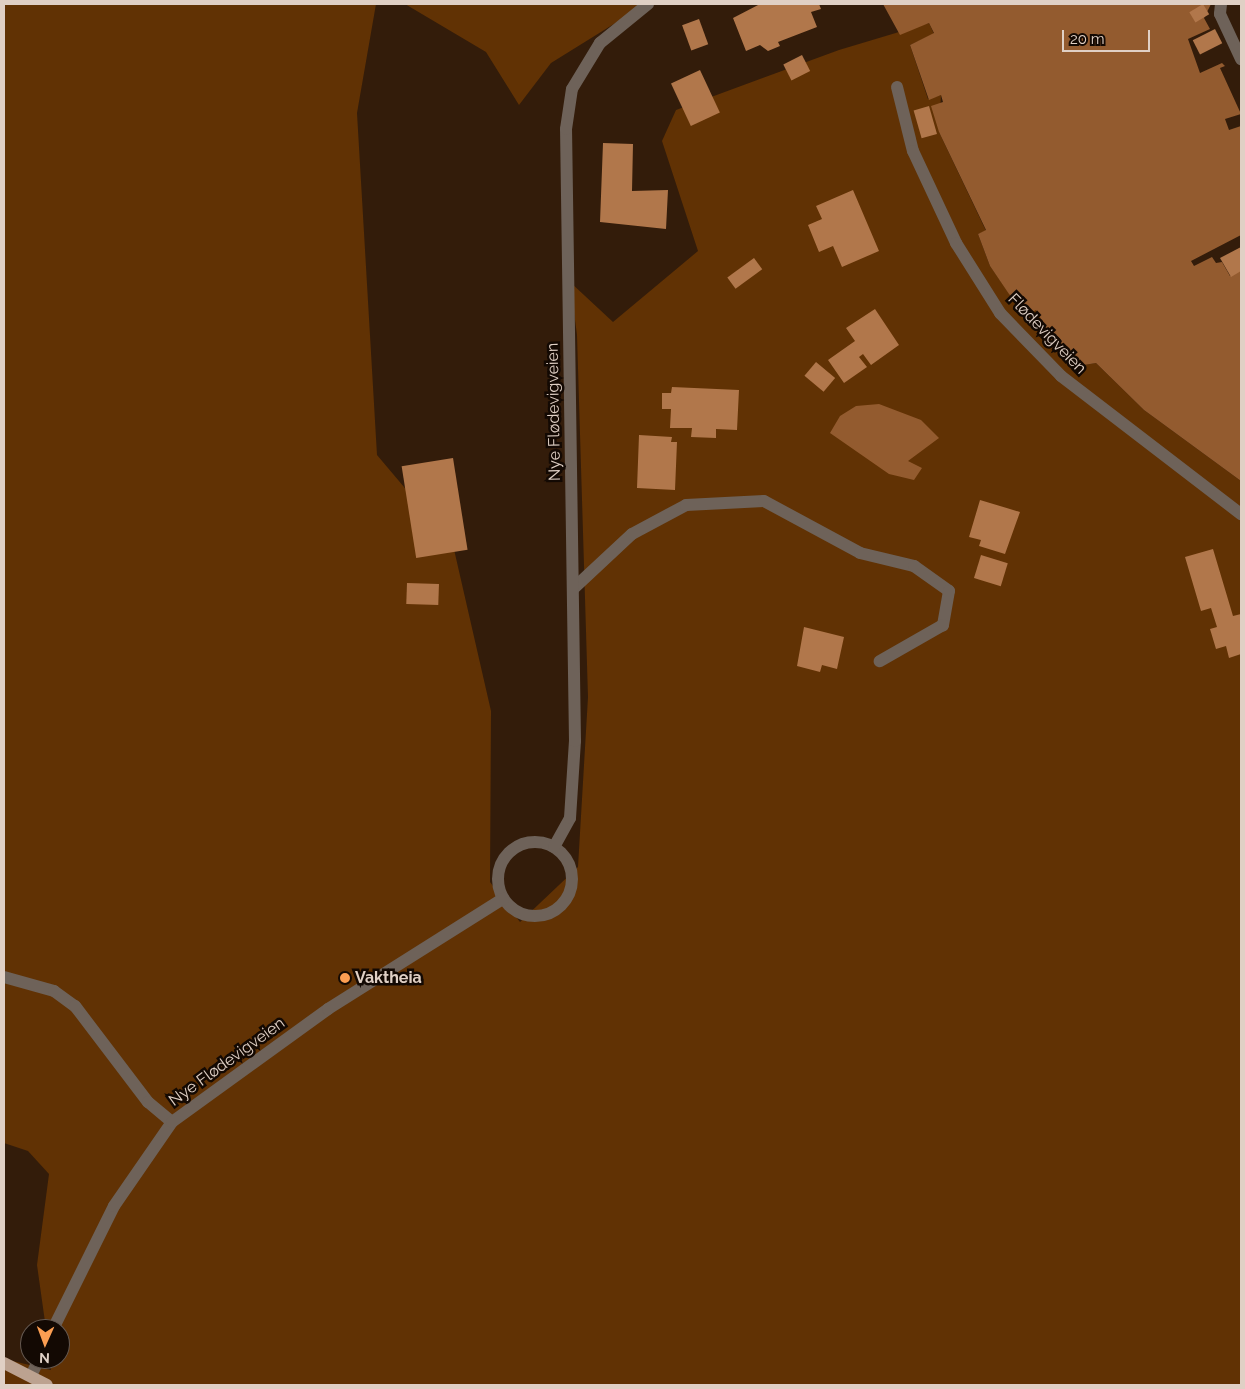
<!DOCTYPE html>
<meta charset="utf-8">
<style>
body{margin:0}
#map{position:relative;width:1245px;height:1389px;overflow:hidden;background:#331c0a;font-family:Raleway,sans-serif}
div>[style]{position:absolute}
.green>*{inset:0;background:#613204}
.water>*{inset:0;background:#935b2f}
.building>*{inset:0;background:#b1774b;transform-origin:0 0}
.minor>*{height:12px;margin:-6px;padding:0 6px;transform-origin:6px;border-radius:6px;background:#6e6259}
.minor>.ring{margin:-6px;padding:0;box-sizing:content-box;background:none;border:12px solid #6e6259;border-radius:50%}
.major>*{height:12px;margin:-6px;padding:0 6px;transform-origin:6px;border-radius:6px;background:#bca290}
.dots>*{width:14px;height:14px;translate:-50% -50%;box-sizing:border-box;border:2px solid #130903;border-radius:50%}
span{translate:-50% -50%;white-space:nowrap;text-align:center;line-height:1.15;-webkit-text-stroke:5px #130903;paint-order:stroke}
.street-label{font-size:16px;color:#e0d0c5}
.poi-label{font-size:16px;color:#e0d0c5;font-weight:700}
.left{translate:0 -50%;text-align:left}
.frame{position:absolute;inset:0;border:5px solid #e0d0c5;pointer-events:none}
.north{position:absolute;left:20px;top:1319px;width:50px;height:50px;box-sizing:border-box;background:#130903;border:1px solid #655951;border-radius:50%;rotate:182deg;font-size:14px;font-weight:700;line-height:20px;text-align:center;color:#e0d0c5}
.north::after{content:'';display:block;margin:auto;width:18px;height:22px;background:#fc9e52;clip-path:polygon(50% 0,100% 100%,50% 72%,0 100%)}
.scale{position:absolute;left:1062px;top:30px;width:88px;height:22px;box-sizing:border-box;border:2px solid #e0d0c5;border-top:0;padding-left:6px;font-size:15px;line-height:18px;white-space:nowrap;color:#e0d0c5;-webkit-text-stroke:4px #130903;paint-order:stroke}
</style>
<div id="map">
<div class="green">
<i style="clip-path:polygon(4px 4px,376px 4px,357px 113px,377px 455px,453px 545px,491px 711px,490px 882px,520px 922px,578px 867px,588px 697px,577px 335px,570px 282px,613px 322px,698px 251px,662px 141px,676px 110px,839px 50px,929px 23px,934px 34px,910px 45px,928px 99px,941px 95px,939px 132px,986px 231px,978px 234px,990px 266px,1009px 293px,1036px 310px,1048px 332px,1084px 365px,1096px 363px,1144px 410px,1241px 481px,1241px 1385px,4px 1385px,4px 1359px,51px 1370px,50px 1359px,60px 1359px,60px 1329px,46px 1329px,37px 1265px,49px 1174px,28px 1151px,4px 1143px)"></i>
<i style="clip-path:polygon(405px 4px,646px 4px,551px 63px,519px 105px,486px 52px)"></i>
</div>
<div class="water">
<i style="clip-path:polygon(883px 4px,1211px 4px,1204px 18px,1210px 29px,1188px 39px,1200px 73px,1222px 63px,1225px 66px,1220px 68px,1241px 114px,1225px 119px,1229px 130px,1241px 126px,1241px 235px,1191px 261px,1194px 266px,1212px 257px,1216px 263px,1222px 262px,1230px 276px,1241px 270px,1241px 481px,1144px 410px,1096px 363px,1084px 365px,1048px 332px,1036px 310px,1028px 315px,1009px 294px,990px 266px,978px 234px,986px 230px,939px 132px,931px 106px,943px 102px,941px 95px,929px 100px,910px 45px,934px 33px,929px 23px,900px 35px)"></i>
<i style="clip-path:polygon(879px 404px,921px 420px,939px 438px,908px 461px,922px 468px,914px 480px,889px 474px,830px 433px,840px 416px,856px 406px)"></i>
</div>
<div class="building">
<i style="clip-path:polygon(760px 4px,819px 4px,821px 9px,811px 12px,817px 27px,778px 42px,780px 46px,768px 51px,760px 45px,746px 51px,733px 18px)"></i>
<i style="left:1203px;top:4px;width:12px;height:16px;rotate:59deg"></i>
<i style="left:699px;top:19px;width:27px;height:18px;rotate:70deg"></i>
<i style="left:1215px;top:29px;width:16px;height:25px;rotate:63deg"></i>
<i style="left:802px;top:55px;width:18px;height:21px;rotate:63deg"></i>
<i style="left:700px;top:70px;width:47px;height:32px;rotate:65deg"></i>
<i style="left:929px;top:106px;width:29px;height:16px;rotate:74deg"></i>
<i style="clip-path:polygon(603px 143px,633px 144px,632px 191px,668px 190px,666px 229px,600px 222px)"></i>
<i style="clip-path:polygon(853px 190px,879px 251px,842px 267px,833px 246px,819px 252px,808px 225px,822px 219px,816px 206px)"></i>
<i style="clip-path:polygon(1241px 247px,1241px 271px,1231px 277px,1220px 258px)"></i>
<i style="left:754px;top:258px;width:14px;height:33px;rotate:54deg"></i>
<i style="clip-path:polygon(875px 309px,899px 345px,871px 365px,863px 354px,859px 357px,867px 367px,844px 383px,828px 360px,855px 341px,846px 328px)"></i>
<i style="left:816px;top:362px;width:25px;height:18px;rotate:40deg"></i>
<i style="clip-path:polygon(672px 387px,739px 390px,737px 430px,716px 429px,716px 438px,691px 437px,692px 428px,670px 428px,671px 409px,662px 409px,662px 393px,671px 393px)"></i>
<i style="clip-path:polygon(639px 435px,672px 437px,671px 442px,677px 442px,675px 490px,637px 488px)"></i>
<i style="left:453px;top:458px;width:93px;height:52px;rotate:81deg"></i>
<i style="clip-path:polygon(980px 500px,1020px 512px,1005px 554px,979px 546px,981px 540px,969px 537px)"></i>
<i style="clip-path:polygon(1213px 549px,1233px 616px,1241px 614px,1241px 654px,1229px 658px,1226px 646px,1216px 649px,1210px 629px,1217px 627px,1211px 608px,1201px 611px,1185px 557px)"></i>
<i style="left:981px;top:555px;width:28px;height:24px;rotate:17deg"></i>
<i style="left:407px;top:583px;width:32px;height:21px;rotate:2deg"></i>
<i style="clip-path:polygon(804px 627px,844px 637px,837px 669px,822px 665px,820px 672px,797px 666px)"></i>
</div>
<div class="minor">
<i style="left:1221px;top:4px;width:10px;rotate:96deg"></i>
<i style="left:1220px;top:14px;width:50px;rotate:65deg"></i>
<i style="left:897px;top:87px;width:66px;rotate:76deg"></i>
<i style="left:913px;top:151px;width:102px;rotate:64.9deg"></i>
<i style="left:956px;top:243px;width:83px;rotate:57.8deg"></i>
<i style="left:1000px;top:313px;width:88px;rotate:45.9deg"></i>
<i style="left:1061px;top:376px;width:227px;rotate:37.5deg"></i>
<i style="left:574px;top:588px;width:79px;rotate:-43deg"></i>
<i style="left:632px;top:534px;width:61px;rotate:-28.2deg"></i>
<i style="left:686px;top:505px;width:78px;rotate:-2.9deg"></i>
<i style="left:764px;top:501px;width:109px;rotate:28.4deg"></i>
<i style="left:860px;top:553px;width:56px;rotate:13.5deg"></i>
<i style="left:914px;top:566px;width:43px;rotate:35.5deg"></i>
<i style="left:949px;top:591px;width:35px;rotate:100deg"></i>
<i style="left:943px;top:625px;width:73px;rotate:150.3deg"></i>
<i class="ring" style="left:498px;top:842px;width:62px;height:62px"></i>
<i style="left:554px;top:847px;width:33px;rotate:-61deg"></i>
<i style="left:570px;top:818px;width:77px;rotate:-86.3deg"></i>
<i style="left:575px;top:741px;width:612px;rotate:-90.84deg"></i>
<i style="left:566px;top:129px;width:40px;rotate:-81.5deg"></i>
<i style="left:572px;top:89px;width:54px;rotate:-58.7deg"></i>
<i style="left:600px;top:43px;width:62px;rotate:-39.1deg"></i>
<i style="left:4px;top:977px;width:52px;rotate:15.6deg"></i>
<i style="left:54px;top:991px;width:26px;rotate:36deg"></i>
<i style="left:75px;top:1006px;width:121px;rotate:52.8deg"></i>
<i style="left:148px;top:1102px;width:31px;rotate:40deg"></i>
<i style="left:53px;top:1329px;width:137px;rotate:-63.6deg"></i>
<i style="left:114px;top:1206px;width:102px;rotate:-55.4deg"></i>
<i style="left:172px;top:1122px;width:193px;rotate:-35.9deg"></i>
<i style="left:328px;top:1009px;width:207px;rotate:-32.2deg"></i>
<i style="left:31px;top:1376px;width:19px;rotate:-65deg"></i>
</div>
<div class="major">
<i style="left:4px;top:1363px;width:48px;rotate:27.1deg"></i>
</div>
<div class="dots">
<i style="left:345px;top:978px;background:#fc9e52"></i>
</div>
<div class="street-label">
<span style="left:1047px;top:334px;rotate:46deg">Flødevigveien</span>
<span style="left:554px;top:412px;rotate:-91deg">Nye Flødevigveien</span>
<span style="left:227px;top:1062px;rotate:-36deg">Nye Flødevigveien</span>
</div>
<div class="poi-label">
<span class="left" style="left:355px;top:978px">Vaktheia</span>
</div>
<div class="frame"></div>
<div class="north">N</div>
<div class="scale">20 m</div>
</div>
